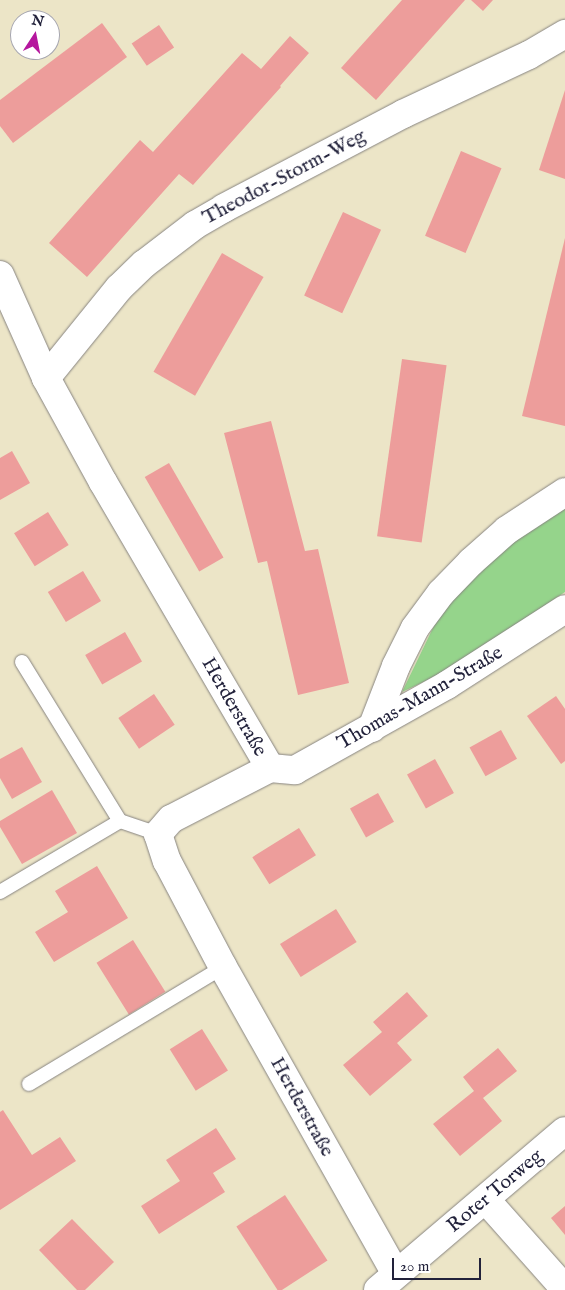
<!DOCTYPE html>
<meta charset="utf-8">
<style>
body{margin:0}
#map{position:relative;width:565px;height:1290px;overflow:hidden;background:#ece5c7;font-family:"IM FELL English",serif}
div>[style]{position:absolute}
.green>*{inset:0;background:#95d48b}
.building>*{inset:0;background:#ed9d9b;transform-origin:0 0}
.roads{filter:drop-shadow(0 0 1px #878481) drop-shadow(0 0 1px #878481)}
.lane>*{height:14px;margin:-7px;padding:0 7px;transform-origin:7px;border-radius:7px;background:#fff}
.street>*{height:28px;margin:-14px;padding:0 14px;transform-origin:14px;border-radius:14px;background:#fff}
span{translate:-50% -50%;white-space:nowrap;text-align:center;line-height:1.15;-webkit-text-stroke:5px #fff;paint-order:stroke}
.street-label{font-size:20px;color:#22223b}
.north{position:absolute;left:10px;top:10px;width:50px;height:50px;box-sizing:border-box;background:#fff;border:1px solid #a7a7b1;border-radius:50%;rotate:11deg;font-size:14px;font-weight:700;line-height:20px;text-align:center;color:#22223b}
.north::after{content:'';display:block;margin:auto;width:18px;height:22px;background:#b5179e;clip-path:polygon(50% 0,100% 100%,50% 72%,0 100%)}
.scale{position:absolute;left:392px;top:1258px;width:89px;height:22px;box-sizing:border-box;border:2px solid #22223b;border-top:0;padding-left:6px;font-size:15px;line-height:18px;white-space:nowrap;color:#22223b;-webkit-text-stroke:4px #fff;paint-order:stroke}
</style>
<div id="map">
<div class="green">
<i style="clip-path:polygon(565px 502px,565px 592px,449px 670px,402px 692px,444px 605px,473px 568px)"></i>
</div>
<div class="building">
<i style="clip-path:polygon(402px 0,465px 0,376px 100px,341px 68px)"></i>
<i style="clip-path:polygon(471px 0,493px 0,483px 11px)"></i>
<i style="clip-path:polygon(102px 23px,127px 57px,13px 143px,0 126px,0 100px)"></i>
<i style="left:159px;top:25px;width:27px;height:33px;rotate:56deg"></i>
<i style="clip-path:polygon(290px 36px,309px 53px,280px 86px,281px 87px,193px 185px,179px 174px,87px 277px,49px 243px,140px 140px,153px 152px,242px 53px,261px 69px)"></i>
<i style="clip-path:polygon(565px 90px,565px 179px,539px 170px)"></i>
<i style="left:461px;top:151px;width:44px;height:92px;rotate:23deg"></i>
<i style="left:343px;top:212px;width:42px;height:92px;rotate:25deg"></i>
<i style="clip-path:polygon(565px 238px,565px 426px,522px 416px)"></i>
<i style="left:222px;top:253px;width:48px;height:137px;rotate:30deg"></i>
<i style="left:402px;top:359px;width:45px;height:179px;rotate:8deg"></i>
<i style="clip-path:polygon(271px 421px,305px 551px,318px 549px,349px 683px,298px 695px,267px 561px,258px 563px,224px 433px)"></i>
<i style="clip-path:polygon(12px 451px,30px 483px,0 500px,0 458px)"></i>
<i style="left:169px;top:463px;width:109px;height:28px;rotate:60deg"></i>
<i style="left:48px;top:512px;width:39px;height:40px;rotate:58deg"></i>
<i style="left:83px;top:571px;width:35px;height:41px;rotate:59deg"></i>
<i style="left:125px;top:632px;width:34px;height:46px;rotate:60deg"></i>
<i style="left:154px;top:694px;width:37px;height:43px;rotate:56deg"></i>
<i style="clip-path:polygon(556px 696px,565px 709px,565px 761px,561px 764px,527px 716px)"></i>
<i style="left:501px;top:730px;width:33px;height:36px;rotate:61deg"></i>
<i style="clip-path:polygon(22px 747px,42px 782px,12px 799px,0 778px,0 759px)"></i>
<i style="left:435px;top:759px;width:39px;height:32px;rotate:61deg"></i>
<i style="clip-path:polygon(52px 790px,77px 833px,22px 864px,0 827px,0 821px)"></i>
<i style="left:378px;top:793px;width:33px;height:32px;rotate:61deg"></i>
<i style="left:299px;top:828px;width:32px;height:55px;rotate:58deg"></i>
<i style="clip-path:polygon(97px 866px,128px 918px,54px 962px,35px 932px,68px 912px,55px 891px)"></i>
<i style="left:336px;top:909px;width:39px;height:66px;rotate:58deg"></i>
<i style="left:133px;top:940px;width:61px;height:43px;rotate:58deg"></i>
<i style="clip-path:polygon(407px 992px,428px 1016px,397px 1043px,412px 1060px,370px 1096px,343px 1065px,382px 1032px,373px 1022px)"></i>
<i style="left:202px;top:1029px;width:49px;height:38px;rotate:58deg"></i>
<i style="clip-path:polygon(498px 1048px,517px 1071px,483px 1098px,502px 1121px,460px 1156px,433px 1124px,474px 1091px,463px 1077px)"></i>
<i style="clip-path:polygon(3px 1110px,32px 1155px,60px 1137px,76px 1161px,0 1210px,0 1112px)"></i>
<i style="clip-path:polygon(216px 1128px,236px 1159px,213px 1173px,225px 1192px,159px 1234px,141px 1206px,180px 1181px,166px 1160px)"></i>
<i style="left:285px;top:1195px;width:78px;height:58px;rotate:57deg"></i>
<i style="clip-path:polygon(565px 1206px,565px 1235px,551px 1218px)"></i>
<i style="clip-path:polygon(72px 1219px,114px 1262px,85px 1290px,77px 1290px,39px 1250px)"></i>
</div>
<div class="roads">
<div class="lane">
<i style="left:22px;top:662px;width:187px;rotate:58.4deg"></i>
<i style="left:120px;top:821px;width:40px;rotate:18.9deg"></i>
<i style="left:0;top:892px;width:139px;rotate:-30.6deg"></i>
<i style="left:29px;top:1084px;width:227px;rotate:-31.1deg"></i>
</div>
<div class="street">
<i style="left:0;top:275px;width:113px;rotate:65.9deg"></i>
<i style="left:46px;top:378px;width:119px;rotate:61.3deg"></i>
<i style="left:103px;top:482px;width:331px;rotate:59.7deg"></i>
<i style="left:270px;top:768px;width:111px;rotate:152.7deg"></i>
<i style="left:171px;top:819px;width:20px;rotate:131deg"></i>
<i style="left:158px;top:834px;width:28px;rotate:72deg"></i>
<i style="left:167px;top:861px;width:120px;rotate:62.2deg"></i>
<i style="left:223px;top:967px;width:352px;rotate:60.6deg"></i>
<i style="left:46px;top:378px;width:116px;rotate:-51deg"></i>
<i style="left:119px;top:288px;width:35px;rotate:-44deg"></i>
<i style="left:144px;top:264px;width:64px;rotate:-37.4deg"></i>
<i style="left:195px;top:225px;width:34px;rotate:-30deg"></i>
<i style="left:224px;top:208px;width:202px;rotate:-27.7deg"></i>
<i style="left:403px;top:114px;width:139px;rotate:-25.1deg"></i>
<i style="left:529px;top:55px;width:42px;rotate:-30.3deg"></i>
<i style="left:372px;top:728px;width:66px;rotate:-68.8deg"></i>
<i style="left:396px;top:666px;width:42px;rotate:-63.4deg"></i>
<i style="left:415px;top:628px;width:44px;rotate:-53.4deg"></i>
<i style="left:441px;top:593px;width:43px;rotate:-45.9deg"></i>
<i style="left:471px;top:562px;width:48px;rotate:-41.6deg"></i>
<i style="left:507px;top:530px;width:69px;rotate:-33.2deg"></i>
<i style="left:270px;top:768px;width:25px;rotate:5deg"></i>
<i style="left:295px;top:770px;width:174px;rotate:-29.2deg"></i>
<i style="left:447px;top:685px;width:140px;rotate:-32.8deg"></i>
<i style="left:486px;top:1200px;width:119px;rotate:48.4deg"></i>
<i style="left:378px;top:1290px;width:245px;rotate:-40.4deg"></i>
</div>
</div>
<div class="street-label">
<span style="left:284px;top:177px;rotate:-28deg">Theodor-Storm-Weg</span>
<span style="left:420px;top:698px;rotate:-30deg">Thomas-Mann-Straße</span>
<span style="left:234px;top:707px;rotate:60deg">Herderstraße</span>
<span style="left:302px;top:1107px;rotate:61deg">Herderstraße</span>
<span style="left:495px;top:1191px;rotate:-40deg">Roter Torweg</span>
</div>
<div class="north">N</div>
<div class="scale">20 m</div>
</div>
